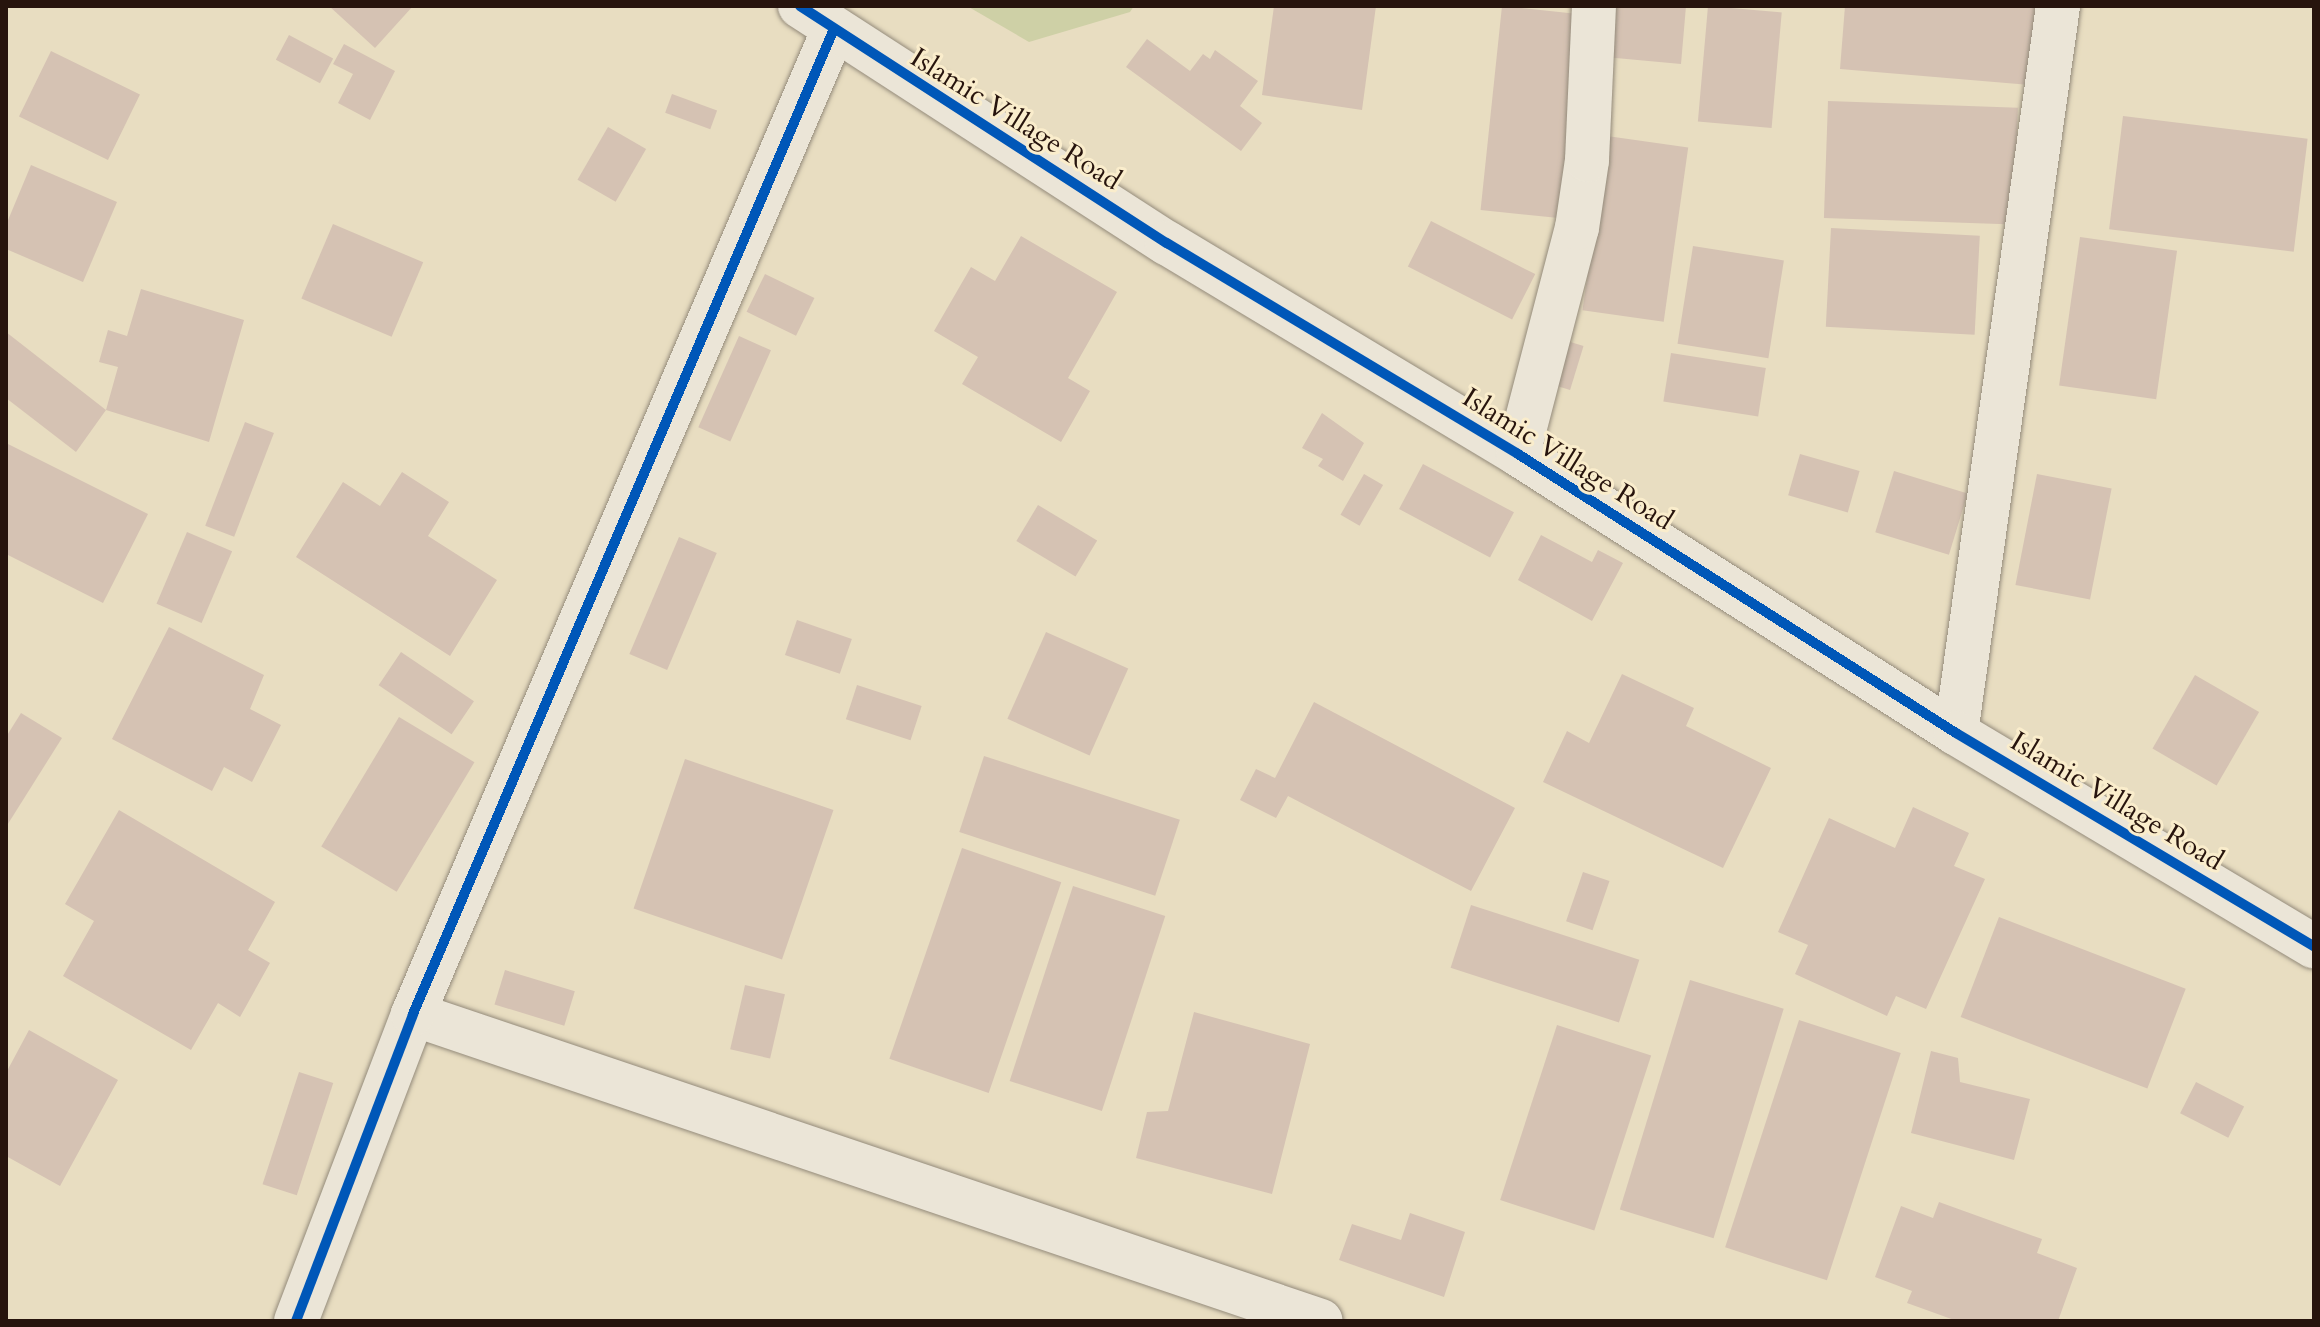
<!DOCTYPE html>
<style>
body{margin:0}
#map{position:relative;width:2320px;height:1327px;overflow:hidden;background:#e8ddc1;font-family:Cardo,serif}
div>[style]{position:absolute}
.green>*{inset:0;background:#ced0a6}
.building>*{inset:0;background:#d5c2b3;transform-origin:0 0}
.roads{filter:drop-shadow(0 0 2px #948b7b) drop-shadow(0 0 2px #948b7b)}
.street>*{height:44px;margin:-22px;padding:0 22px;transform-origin:22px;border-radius:22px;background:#ebe5d7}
.secondary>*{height:44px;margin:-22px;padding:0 22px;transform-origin:22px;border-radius:22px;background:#ebe5d7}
.cycleway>*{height:10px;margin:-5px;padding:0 5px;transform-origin:5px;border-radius:5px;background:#0057b8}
span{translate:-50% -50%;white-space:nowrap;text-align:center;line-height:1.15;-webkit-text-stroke:6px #faedcc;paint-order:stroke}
.street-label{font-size:28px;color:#27140d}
.frame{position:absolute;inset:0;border:8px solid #27140d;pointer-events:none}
</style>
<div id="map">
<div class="green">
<i style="clip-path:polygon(967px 6px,1134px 6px,1130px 12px,1029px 42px)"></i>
</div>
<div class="building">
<i style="clip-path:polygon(329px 6px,413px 6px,375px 48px)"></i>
<i style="clip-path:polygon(1274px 6px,1376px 6px,1362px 110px,1262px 95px)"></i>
<i style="left:1502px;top:6px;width:81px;height:205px;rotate:6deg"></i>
<i style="clip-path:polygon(1599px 6px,1686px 6px,1681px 64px,1594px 56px)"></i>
<i style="left:1708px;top:6px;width:74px;height:116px;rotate:5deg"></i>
<i style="clip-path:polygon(1845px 6px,2036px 6px,2030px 85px,1840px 69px)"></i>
<i style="left:289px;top:35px;width:50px;height:28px;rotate:28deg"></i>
<i style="clip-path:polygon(1147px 39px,1190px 71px,1203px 54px,1210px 59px,1215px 50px,1258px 81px,1240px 106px,1262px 123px,1241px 151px,1126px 67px)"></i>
<i style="clip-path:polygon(344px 44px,395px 71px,370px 120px,338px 103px,353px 74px,333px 64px)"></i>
<i style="left:51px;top:51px;width:99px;height:73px;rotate:26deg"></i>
<i style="left:672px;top:94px;width:48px;height:20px;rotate:20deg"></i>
<i style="left:1828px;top:101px;width:190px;height:117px;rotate:2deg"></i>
<i style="left:2123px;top:116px;width:186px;height:114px;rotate:7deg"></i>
<i style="left:608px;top:127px;width:44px;height:61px;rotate:30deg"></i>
<i style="left:1607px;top:136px;width:82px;height:176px;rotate:8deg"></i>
<i style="clip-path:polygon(31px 165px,117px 202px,83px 282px,6px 249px,6px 225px)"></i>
<i style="left:1431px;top:221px;width:117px;height:51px;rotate:27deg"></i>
<i style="left:333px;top:224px;width:98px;height:81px;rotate:23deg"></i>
<i style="left:1831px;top:228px;width:149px;height:99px;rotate:3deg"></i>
<i style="clip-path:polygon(1021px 236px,1117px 292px,1068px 378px,1090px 391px,1061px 442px,962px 384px,978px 357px,934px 331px,971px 267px,995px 281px)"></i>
<i style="left:2080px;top:237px;width:98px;height:150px;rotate:8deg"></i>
<i style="left:1693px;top:246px;width:92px;height:99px;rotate:9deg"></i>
<i style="left:765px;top:274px;width:55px;height:42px;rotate:26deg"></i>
<i style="clip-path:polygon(141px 289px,244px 320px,209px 442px,106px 410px,118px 367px,99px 362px,108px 330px,127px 336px)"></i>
<i style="clip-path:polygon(6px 332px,106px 410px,76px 452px,6px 398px)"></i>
<i style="left:739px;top:336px;width:35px;height:100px;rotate:24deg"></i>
<i style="left:1551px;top:336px;width:34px;height:46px;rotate:17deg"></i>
<i style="left:1671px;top:353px;width:96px;height:49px;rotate:9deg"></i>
<i style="clip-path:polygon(1322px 413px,1364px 443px,1343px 481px,1318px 466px,1323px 459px,1302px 448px)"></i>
<i style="left:245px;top:422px;width:31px;height:111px;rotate:21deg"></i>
<i style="clip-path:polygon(6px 443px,148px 514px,103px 603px,6px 554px)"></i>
<i style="left:1800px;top:454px;width:62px;height:43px;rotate:16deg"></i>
<i style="left:1423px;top:464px;width:103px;height:51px;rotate:28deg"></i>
<i style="left:1894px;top:471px;width:77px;height:64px;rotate:17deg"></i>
<i style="clip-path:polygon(402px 472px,449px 502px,428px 536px,497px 580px,450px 656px,296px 557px,343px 482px,380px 506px)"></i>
<i style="left:1364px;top:474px;width:22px;height:47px;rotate:30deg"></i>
<i style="left:2037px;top:474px;width:76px;height:113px;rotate:11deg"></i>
<i style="left:1038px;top:505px;width:69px;height:42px;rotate:31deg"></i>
<i style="left:187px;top:532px;width:49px;height:78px;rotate:23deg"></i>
<i style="clip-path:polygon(1541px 535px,1592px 562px,1598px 550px,1623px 563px,1592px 621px,1518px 580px)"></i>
<i style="left:679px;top:537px;width:41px;height:127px;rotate:23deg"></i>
<i style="left:797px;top:620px;width:58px;height:37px;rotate:19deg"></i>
<i style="clip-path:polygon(169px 627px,264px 675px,250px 709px,281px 725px,252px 782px,224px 767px,212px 791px,112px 739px)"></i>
<i style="left:1046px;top:632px;width:90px;height:95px;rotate:24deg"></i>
<i style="left:401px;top:652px;width:88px;height:40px;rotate:34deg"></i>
<i style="clip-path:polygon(1622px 674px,1694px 708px,1686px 726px,1771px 768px,1723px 868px,1543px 782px,1567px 731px,1589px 743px)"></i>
<i style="left:2195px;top:675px;width:74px;height:85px;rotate:30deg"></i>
<i style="left:857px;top:685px;width:68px;height:36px;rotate:18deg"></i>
<i style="clip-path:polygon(1314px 702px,1515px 808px,1471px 891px,1288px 796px,1276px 818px,1240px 800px,1256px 769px,1275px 778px)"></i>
<i style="clip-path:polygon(21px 713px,62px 738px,6px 827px,6px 737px)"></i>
<i style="left:399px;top:717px;width:88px;height:151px;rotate:31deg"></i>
<i style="left:984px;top:756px;width:206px;height:80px;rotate:18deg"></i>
<i style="left:685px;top:759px;width:157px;height:158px;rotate:19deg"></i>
<i style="clip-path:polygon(1913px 807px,1969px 833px,1954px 866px,1985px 879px,1926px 1009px,1896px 996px,1887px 1016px,1795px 974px,1808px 945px,1778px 932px,1829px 818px,1895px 848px)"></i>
<i style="clip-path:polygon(119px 810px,275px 902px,248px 950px,270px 963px,240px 1017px,218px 1003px,191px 1050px,63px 976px,94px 921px,65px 904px)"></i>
<i style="left:962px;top:848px;width:105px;height:223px;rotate:19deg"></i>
<i style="left:1583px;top:872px;width:28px;height:52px;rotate:19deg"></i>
<i style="left:1073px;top:886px;width:97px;height:205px;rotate:18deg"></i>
<i style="left:1471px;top:905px;width:177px;height:66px;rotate:18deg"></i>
<i style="left:1999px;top:917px;width:200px;height:107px;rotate:21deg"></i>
<i style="left:505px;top:970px;width:73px;height:36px;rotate:17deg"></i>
<i style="left:1690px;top:980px;width:98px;height:240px;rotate:17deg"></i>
<i style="left:745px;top:985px;width:41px;height:66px;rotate:13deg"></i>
<i style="clip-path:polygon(1194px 1012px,1310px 1044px,1272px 1194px,1136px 1158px,1147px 1112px,1168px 1111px)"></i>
<i style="left:1799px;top:1020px;width:107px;height:239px;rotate:18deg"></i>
<i style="left:1557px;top:1025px;width:99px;height:184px;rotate:18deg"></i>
<i style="clip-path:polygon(29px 1030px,118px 1080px,60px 1186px,6px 1156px,6px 1073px)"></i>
<i style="clip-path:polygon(1931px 1051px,1958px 1058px,1960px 1082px,2030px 1099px,2014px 1160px,1911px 1133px)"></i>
<i style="left:299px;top:1072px;width:36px;height:118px;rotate:18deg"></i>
<i style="left:2196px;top:1082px;width:54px;height:35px;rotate:27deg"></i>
<i style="clip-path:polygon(1939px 1202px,2042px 1239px,2037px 1253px,2077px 1268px,2058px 1321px,1957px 1321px,1907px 1303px,1912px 1291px,1875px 1277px,1901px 1206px,1933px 1218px)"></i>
<i style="clip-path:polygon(1410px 1213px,1465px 1232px,1444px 1297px,1339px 1260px,1352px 1224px,1401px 1240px)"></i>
</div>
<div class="roads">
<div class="street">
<i style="left:1518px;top:454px;width:234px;rotate:-75.4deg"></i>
<i style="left:1577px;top:228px;width:69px;rotate:-81.6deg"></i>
<i style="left:1587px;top:160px;width:154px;rotate:-87.4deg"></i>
<i style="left:1956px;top:733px;width:734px;rotate:-82.01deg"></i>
<i style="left:413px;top:1014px;width:958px;rotate:18.68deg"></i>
<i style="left:296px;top:1321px;width:329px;rotate:-69.1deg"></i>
<i style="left:413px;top:1014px;width:1069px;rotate:-66.86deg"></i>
</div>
<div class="secondary">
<i style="left:800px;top:6px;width:437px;rotate:32.9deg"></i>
<i style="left:1167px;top:243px;width:410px;rotate:31deg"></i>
<i style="left:1518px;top:454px;width:519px;rotate:32.5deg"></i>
<i style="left:1956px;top:733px;width:417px;rotate:30.8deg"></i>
</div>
</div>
<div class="cycleway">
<i style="left:800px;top:6px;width:437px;rotate:32.9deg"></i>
<i style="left:1167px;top:243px;width:410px;rotate:31deg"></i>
<i style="left:1518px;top:454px;width:519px;rotate:32.5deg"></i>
<i style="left:1956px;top:733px;width:417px;rotate:30.8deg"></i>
<i style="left:296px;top:1321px;width:329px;rotate:-69.1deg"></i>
<i style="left:413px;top:1014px;width:1069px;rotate:-66.86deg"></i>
</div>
<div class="street-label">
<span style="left:1016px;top:119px;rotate:32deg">Islamic Village Road</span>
<span style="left:1568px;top:459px;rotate:32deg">Islamic Village Road</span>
<span style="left:2117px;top:801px;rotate:31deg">Islamic Village Road</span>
</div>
<div class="frame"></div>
</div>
